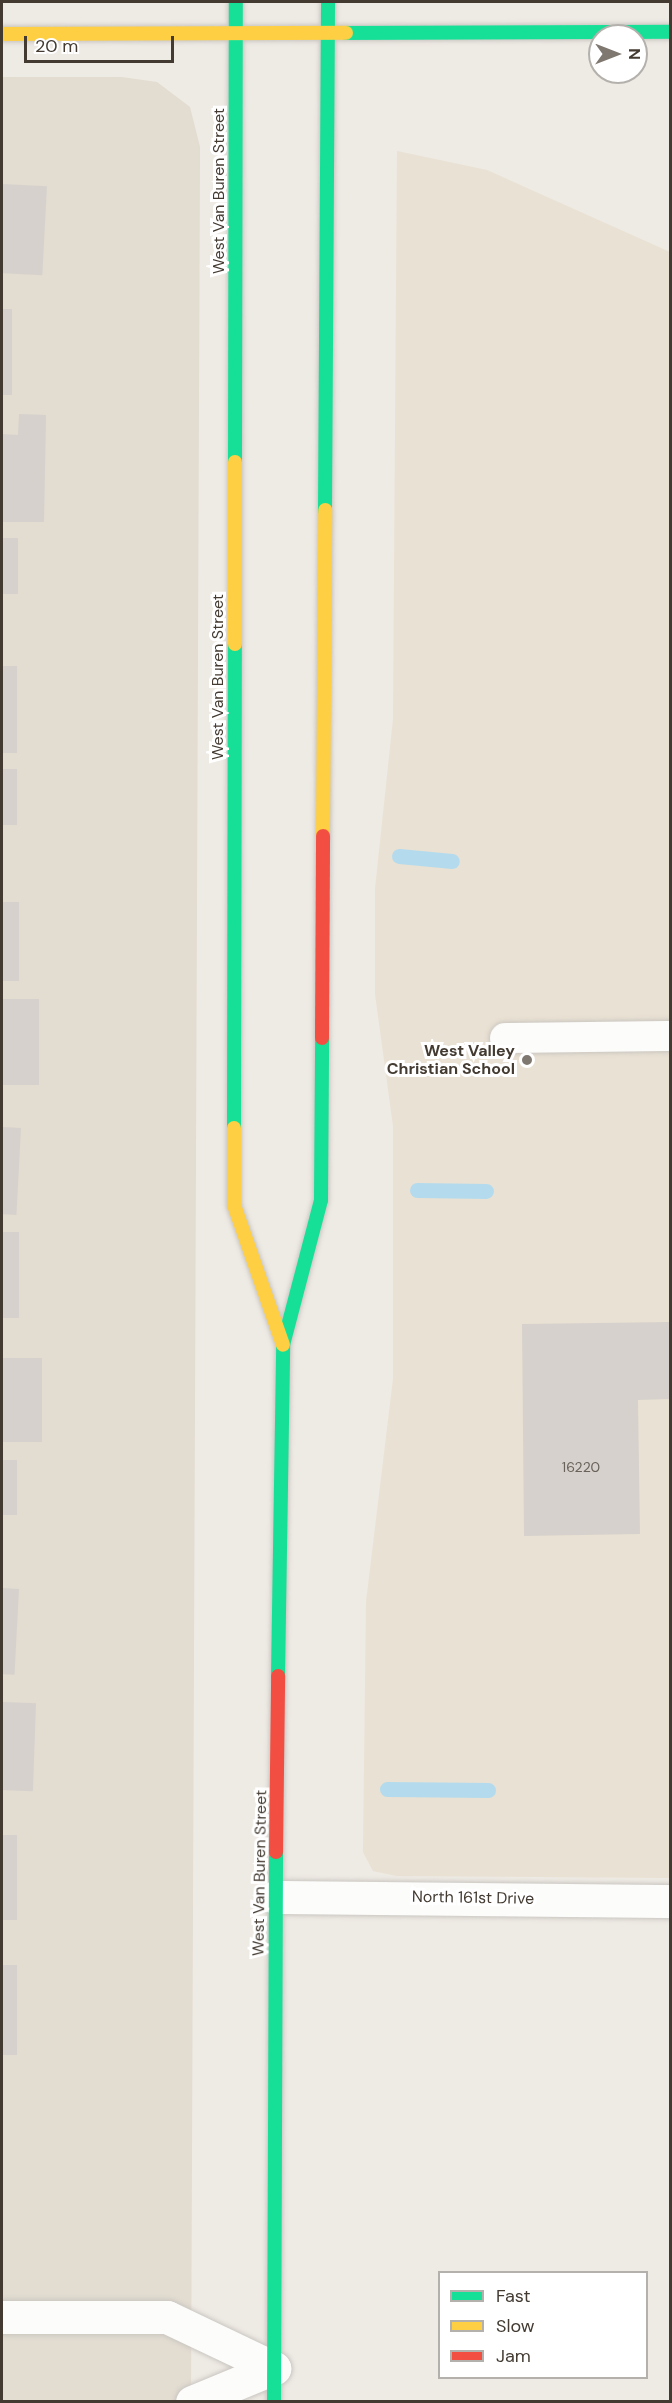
<!DOCTYPE html>
<style>
body{margin:0}
#map{position:relative;width:672px;height:2403px;overflow:hidden;background:#eeeae4;font-family:"DM Sans",sans-serif}
div>[style]{position:absolute}
.residential>*{inset:0;background:#e2dcd1}
.education>*{inset:0;background:#e9e1d3}
.stream>*{height:15px;margin:-7.5px;padding:0 7.5px;transform-origin:7.5px;border-radius:7.5px;background:#b4dbed}
.building>*{inset:0;background:#d6d1cc;transform-origin:0 0}
.roads{filter:drop-shadow(0 0 2px #cac6c1) drop-shadow(0 0 2px #cac6c1)}
.lane>*{height:30px;margin:-15px;padding:0 15px;transform-origin:15px;border-radius:15px;background:#fcfcfb}
.street>*{height:33px;margin:-16.5px;padding:0 16.5px;transform-origin:16.5px;border-radius:16.5px;background:#fcfcfb}
.fast>*{height:14px;margin:-7px;padding:0 7px;transform-origin:7px;border-radius:7px;background:#16e098}
.slow>*{height:14px;margin:-7px;padding:0 7px;transform-origin:7px;border-radius:7px;background:#ffcf43}
.jam>*{height:14px;margin:-7px;padding:0 7px;transform-origin:7px;border-radius:7px;background:#f24e42}
.dots>*{width:16px;height:16px;translate:-50% -50%;box-sizing:border-box;border:3px solid #fff;border-radius:50%}
span{translate:-50% -50%;white-space:nowrap;text-align:center;line-height:1.15;-webkit-text-stroke:6px #fff;paint-order:stroke}
.number-label{font-size:14px;color:#69625a}
.number-label span{-webkit-text-stroke-width:0}
.street-label{font-size:16px;color:#433b32}
.poi-label{font-size:16px;color:#433b32;font-weight:700}
.right{translate:-100% -50%;text-align:right}
.frame{position:absolute;inset:0;border:3px solid #433b32;pointer-events:none}
.legend{position:absolute;left:438px;top:2271px;width:210px;height:108px;box-sizing:border-box;background:#fff;border:2px solid #b4b1ad;margin:0;padding:8px 10px;list-style:none;font-size:18px;color:#433b32}
.legend li{display:flex;align-items:center;gap:12px;height:30px}
.legend b{width:30px;border:2px solid #b4b1ad}
.north{position:absolute;left:588px;top:24px;width:60px;height:60px;box-sizing:border-box;background:#fff;border:2px solid #b4b1ad;border-radius:50%;rotate:90deg;font-size:16px;font-weight:700;line-height:24px;text-align:center;color:#433b32}
.north::after{content:'';display:block;margin:auto;width:21px;height:27px;background:#7f7870;clip-path:polygon(50% 0,100% 100%,50% 72%,0 100%)}
.scale{position:absolute;left:24px;top:36px;width:150px;height:27px;box-sizing:border-box;border:3px solid #433b32;border-top:0;padding-left:8px;font-size:18px;line-height:21px;white-space:nowrap;color:#433b32;-webkit-text-stroke:4px #fff;paint-order:stroke}
</style>
<div id="map">
<div class="residential">
<i style="clip-path:polygon(2px 77px,121px 77px,157px 82px,190px 107px,200px 147px,191px 2401px,2px 2401px)"></i>
</div>
<div class="education">
<i style="clip-path:polygon(397px 151px,487px 170px,670px 252px,670px 1878px,397px 1876px,373px 1871px,363px 1852px,366px 1602px,393px 1379px,393px 1126px,375px 994px,375px 889px,393px 719px)"></i>
</div>
<div class="stream">
<i style="left:399px;top:856px;width:53px;rotate:5.4deg"></i>
<i style="left:417px;top:1190px;width:69px;rotate:0.8deg"></i>
<i style="left:387px;top:1789px;width:101px;rotate:0.6deg"></i>
</div>
<div class="building">
<i style="left:2px;top:184px;width:45px;height:89px;rotate:3deg"></i>
<i style="left:2px;top:309px;width:10px;height:86px"></i>
<i style="clip-path:polygon(19px 414px,46px 415px,44px 522px,2px 522px,2px 434px,18px 435px)"></i>
<i style="left:2px;top:538px;width:16px;height:56px"></i>
<i style="left:2px;top:666px;width:15px;height:87px"></i>
<i style="left:2px;top:769px;width:15px;height:56px"></i>
<i style="left:2px;top:902px;width:17px;height:79px"></i>
<i style="left:2px;top:999px;width:37px;height:86px"></i>
<i style="left:2px;top:1127px;width:19px;height:87px;rotate:3deg"></i>
<i style="left:2px;top:1232px;width:17px;height:86px"></i>
<i style="clip-path:polygon(670px 1322px,670px 1399px,638px 1400px,640px 1534px,524px 1536px,522px 1324px)"></i>
<i style="left:2px;top:1358px;width:40px;height:84px"></i>
<i style="left:2px;top:1460px;width:15px;height:55px"></i>
<i style="left:2px;top:1588px;width:17px;height:86px;rotate:3deg"></i>
<i style="left:2px;top:1702px;width:34px;height:88px;rotate:2deg"></i>
<i style="left:2px;top:1835px;width:15px;height:85px"></i>
<i style="left:2px;top:1965px;width:15px;height:90px"></i>
</div>
<div class="roads">
<div class="lane">
<i style="left:505px;top:1038px;width:165px;rotate:-0.7deg"></i>
</div>
<div class="street">
<i style="left:275px;top:1897px;width:395px;rotate:0.6deg"></i>
<i style="left:2px;top:2317px;width:165px"></i>
<i style="left:167px;top:2317px;width:119px;rotate:25.5deg"></i>
<i style="left:192px;top:2402px;width:89px;rotate:-22.5deg"></i>
</div>
<div class="fast">
<i style="left:346px;top:33px;width:324px;rotate:-0.2deg"></i>
<i style="left:235px;top:462px;width:460px;rotate:-89.9deg"></i>
<i style="left:325px;top:510px;width:508px;rotate:-89.66deg"></i>
<i style="left:234px;top:1128px;width:484px;rotate:-89.9deg"></i>
<i style="left:278px;top:1676px;width:331px;rotate:-89.1deg"></i>
<i style="left:283px;top:1345px;width:150px;rotate:-75.3deg"></i>
<i style="left:321px;top:1200px;width:162px;rotate:-89.6deg"></i>
<i style="left:274px;top:2402px;width:550px;rotate:-89.79deg"></i>
</div>
<div class="slow">
<i style="left:2px;top:34px;width:344px;rotate:-0.2deg"></i>
<i style="left:235px;top:644px;width:182px;rotate:-90deg"></i>
<i style="left:323px;top:836px;width:326px;rotate:-89.6deg"></i>
<i style="left:234px;top:1128px;width:77px;rotate:90deg"></i>
<i style="left:234px;top:1205px;width:148px;rotate:70.7deg"></i>
</div>
<div class="jam">
<i style="left:322px;top:1038px;width:202px;rotate:-89.7deg"></i>
<i style="left:276px;top:1852px;width:176px;rotate:-89.3deg"></i>
</div>
</div>
<div class="dots">
<i style="left:527px;top:1060px;background:#7f7870"></i>
</div>
<div class="number-label">
<span style="left:581px;top:1467px">16220</span>
</div>
<div class="street-label">
<span style="left:219px;top:191px;rotate:-90deg">West Van Buren Street</span>
<span style="left:218px;top:677px;rotate:-90deg">West Van Buren Street</span>
<span style="left:260px;top:1873px;rotate:-89deg">West Van Buren Street</span>
<span style="left:473px;top:1898px;rotate:1deg">North 161st Drive</span>
</div>
<div class="poi-label">
<span class="right" style="left:515px;top:1060px">West Valley<br>Christian School</span>
</div>
<div class="frame"></div>
<ul class="legend">
<li><b style="height:8px;background:#16e098"></b>Fast</li>
<li><b style="height:8px;background:#ffcf43"></b>Slow</li>
<li><b style="height:8px;background:#f24e42"></b>Jam</li>
</ul>
<div class="north">N</div>
<div class="scale">20 m</div>
</div>
